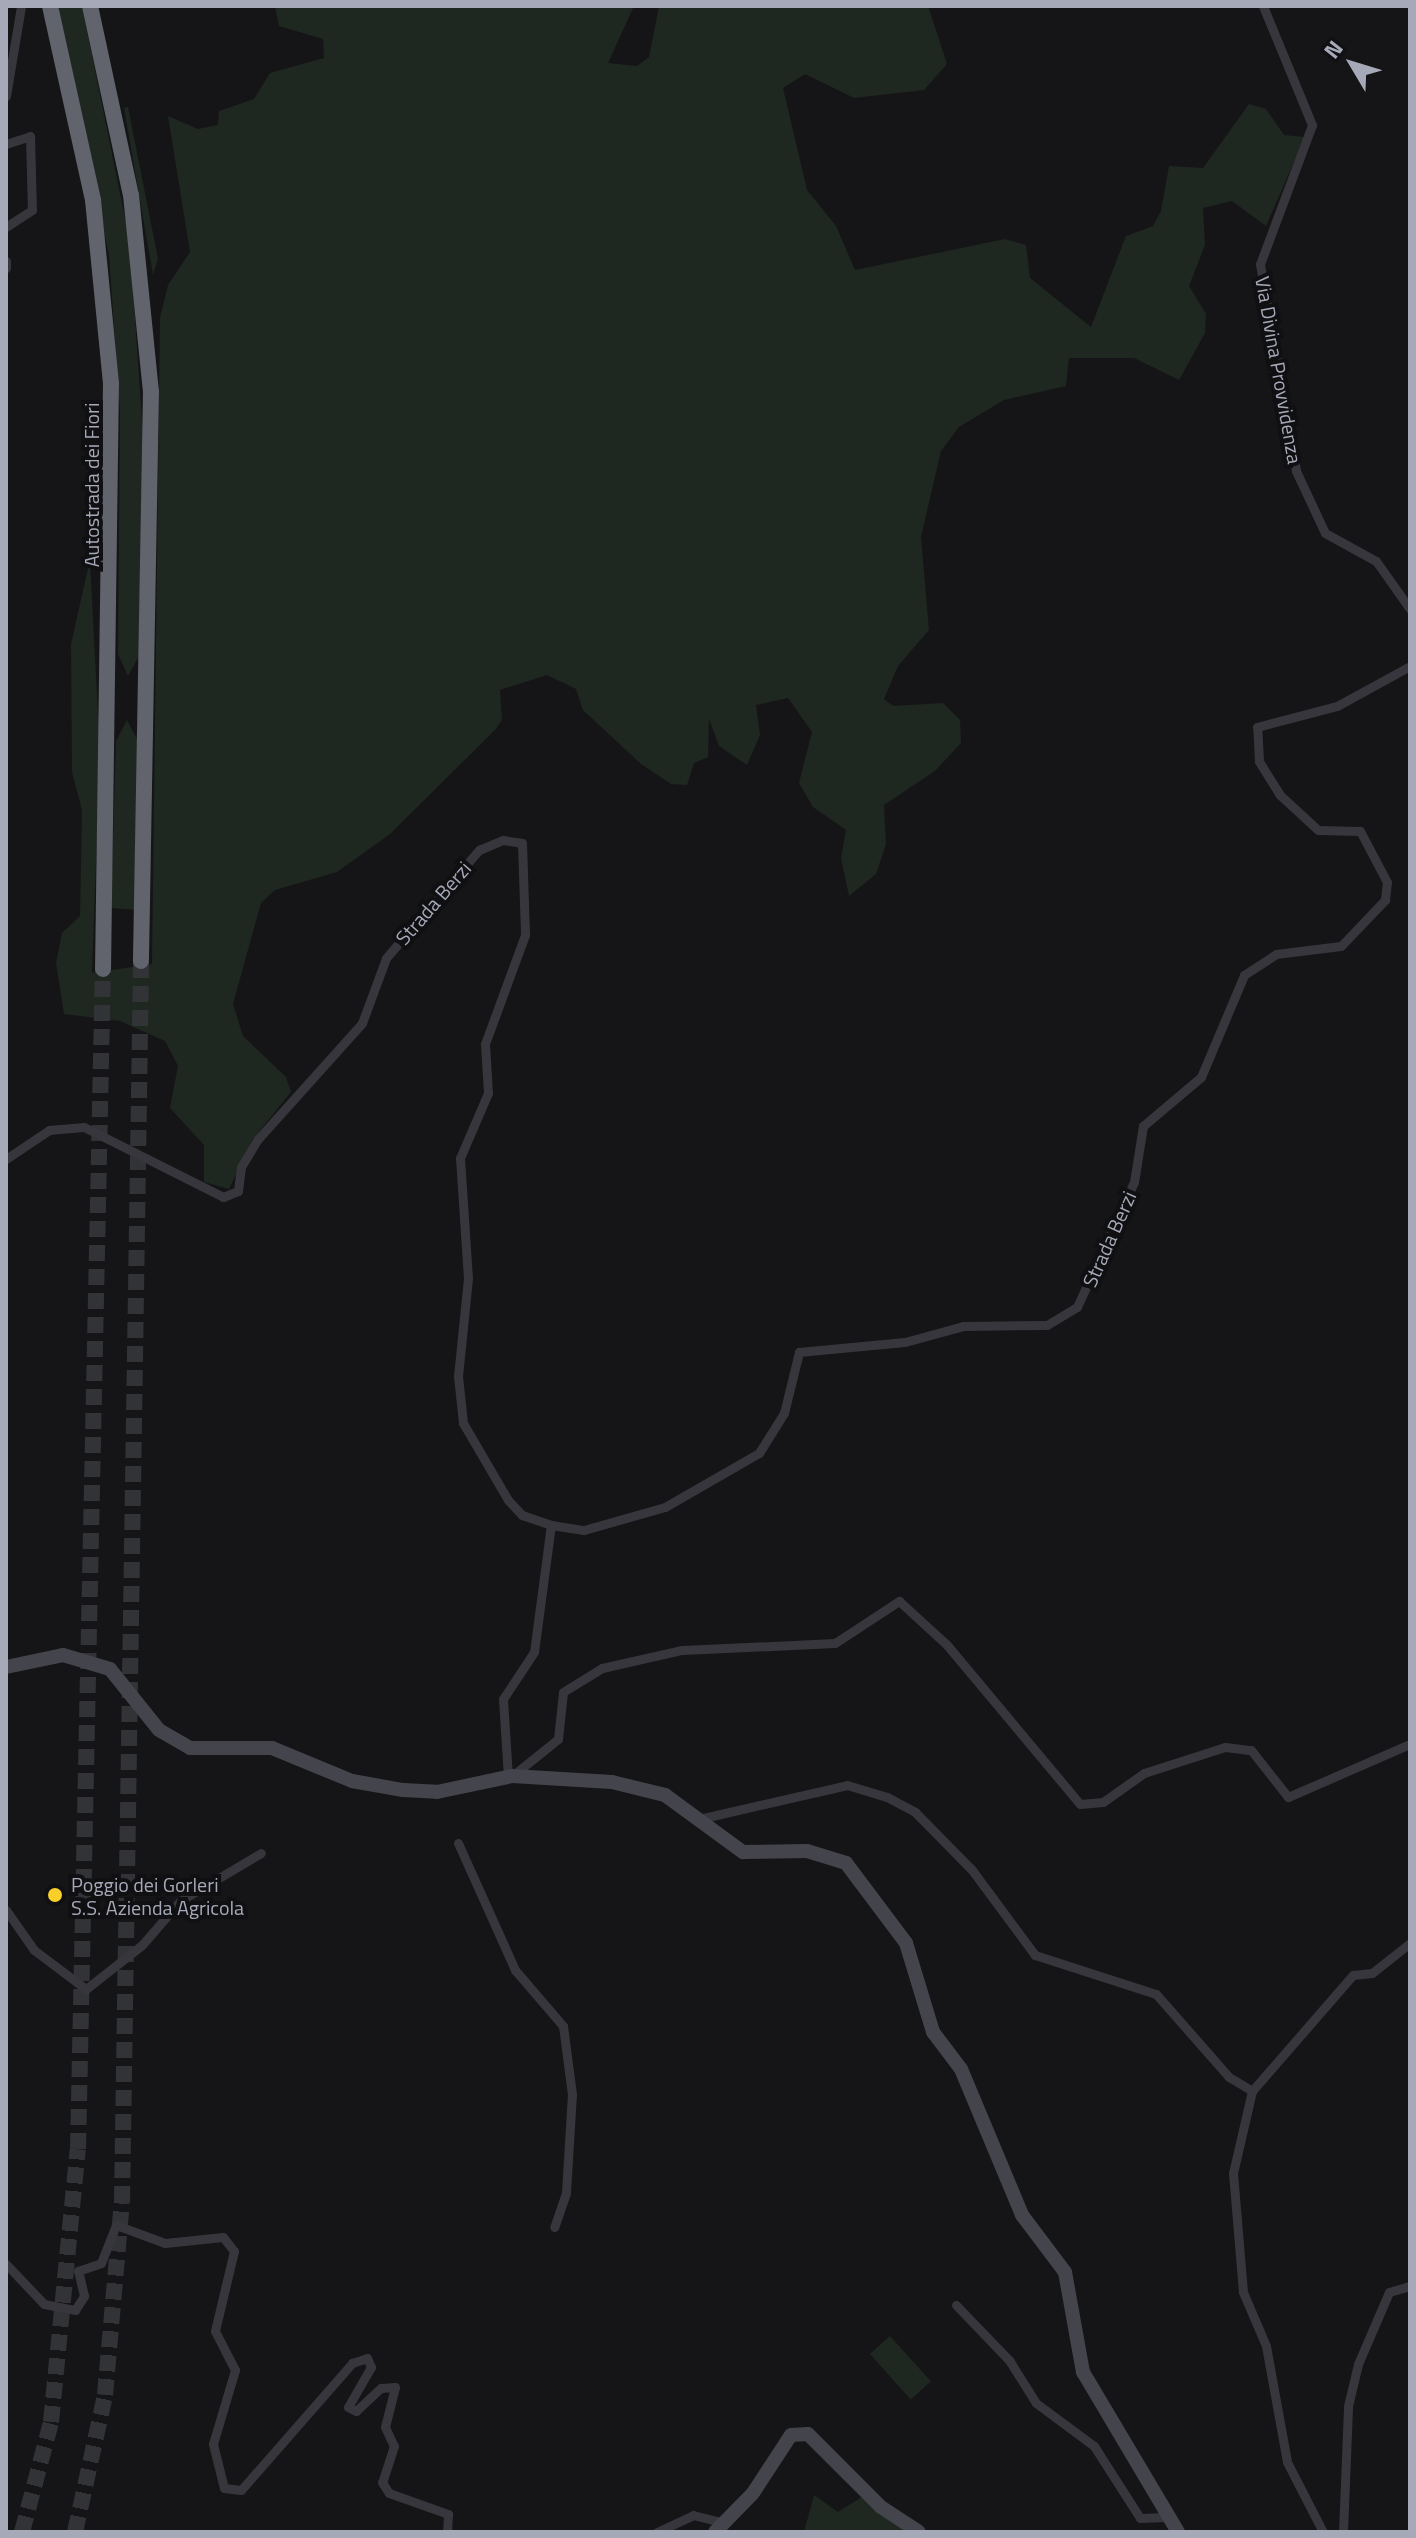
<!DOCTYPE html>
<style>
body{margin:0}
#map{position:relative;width:1416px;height:2538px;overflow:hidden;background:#151517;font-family:"Titillium Web",sans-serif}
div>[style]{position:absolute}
.green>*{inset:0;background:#1f2721;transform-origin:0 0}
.motorway-tunnel>*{height:16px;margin-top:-8px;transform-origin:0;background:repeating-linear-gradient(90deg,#323337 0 16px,transparent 0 24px)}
.minor>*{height:9px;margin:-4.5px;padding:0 4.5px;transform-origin:4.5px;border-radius:4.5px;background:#36363c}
.secondary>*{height:14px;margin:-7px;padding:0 7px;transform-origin:7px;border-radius:7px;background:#44454c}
.motorway>*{height:16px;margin:-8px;padding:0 8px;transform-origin:8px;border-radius:8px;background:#61636d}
.dots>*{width:22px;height:22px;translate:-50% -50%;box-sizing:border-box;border:4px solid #101012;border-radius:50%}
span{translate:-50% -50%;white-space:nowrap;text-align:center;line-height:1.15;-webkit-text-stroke:8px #101012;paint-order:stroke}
.street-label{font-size:20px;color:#a6a9b8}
.poi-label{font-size:20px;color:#a6a9b8}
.left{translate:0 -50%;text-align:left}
.frame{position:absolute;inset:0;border:8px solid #a6a9b8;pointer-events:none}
.north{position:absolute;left:1312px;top:24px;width:80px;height:80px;-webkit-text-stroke:6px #101012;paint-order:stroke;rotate:308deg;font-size:22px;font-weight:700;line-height:32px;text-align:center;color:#a6a9b8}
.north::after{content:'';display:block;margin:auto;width:28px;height:36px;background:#a6a9b8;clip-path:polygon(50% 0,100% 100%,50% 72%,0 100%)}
</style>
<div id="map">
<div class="green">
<i style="clip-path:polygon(57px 6px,82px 6px,130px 243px,143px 436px,139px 656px,128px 676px,118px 654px,120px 412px,109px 255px)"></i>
<i style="clip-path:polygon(275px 6px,634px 6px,608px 63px,637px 66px,649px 57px,659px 6px,928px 6px,947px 64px,924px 90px,854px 98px,805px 74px,783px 88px,807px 190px,836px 226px,855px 270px,1005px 239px,1026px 245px,1030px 278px,1091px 327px,1126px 236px,1153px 226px,1161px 211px,1169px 166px,1203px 168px,1249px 104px,1266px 109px,1284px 135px,1305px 137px,1266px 226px,1232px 201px,1203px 208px,1205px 245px,1189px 286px,1206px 314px,1205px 333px,1179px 380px,1134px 358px,1069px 358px,1066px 386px,1004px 400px,959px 427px,941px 451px,921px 537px,929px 630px,898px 666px,884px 699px,893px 706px,943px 703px,960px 720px,961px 743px,935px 771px,884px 805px,886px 844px,876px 874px,849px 896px,841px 858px,846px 830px,813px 807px,799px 783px,812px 732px,788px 698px,756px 705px,760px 735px,747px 765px,719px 746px,709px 719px,708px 757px,694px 763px,687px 785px,671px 784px,641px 764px,583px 710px,576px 689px,547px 675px,500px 690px,502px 720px,495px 730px,390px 834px,337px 872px,275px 890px,261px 903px,233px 1004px,243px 1036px,286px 1077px,291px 1092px,253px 1139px,229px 1189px,204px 1182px,204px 1145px,170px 1108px,178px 1066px,165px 1041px,120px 1021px,64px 1014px,56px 963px,62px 933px,80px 916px,82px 810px,72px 772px,71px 644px,99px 520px,90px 562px,100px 753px,92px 973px,152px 964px,160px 318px,168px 285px,190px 252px,168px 116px,198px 129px,218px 125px,219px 111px,254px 99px,270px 73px,324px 58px,323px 39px,279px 26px)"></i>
<i style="clip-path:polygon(128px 107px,158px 259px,153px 275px,124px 108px)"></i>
<i style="clip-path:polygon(127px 720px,138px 741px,136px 910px,111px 908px,116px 741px)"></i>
<i style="left:890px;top:2336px;width:61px;height:27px;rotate:48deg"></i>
<i style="clip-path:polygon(814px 2495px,838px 2512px,863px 2496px,909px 2532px,804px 2532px)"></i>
</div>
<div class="motorway-tunnel">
<i style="left:22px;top:2532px;width:114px;rotate:-75.2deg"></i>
<i style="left:51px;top:2422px;width:274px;rotate:-84.4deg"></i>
<i style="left:78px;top:2149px;width:1180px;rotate:-88.79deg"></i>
<i style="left:75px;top:2532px;width:140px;rotate:-77.6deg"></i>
<i style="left:105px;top:2395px;width:194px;rotate:-85deg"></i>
<i style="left:122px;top:2202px;width:1241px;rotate:-89.12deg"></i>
</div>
<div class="minor">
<i style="left:1263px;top:6px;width:129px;rotate:67.6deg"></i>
<i style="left:1312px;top:125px;width:148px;rotate:110.5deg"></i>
<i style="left:1260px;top:264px;width:210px;rotate:80.1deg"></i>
<i style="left:1296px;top:471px;width:68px;rotate:64.9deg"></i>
<i style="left:1325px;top:533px;width:58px;rotate:28.8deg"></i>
<i style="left:1376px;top:561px;width:59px;rotate:54.7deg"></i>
<i style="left:6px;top:96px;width:91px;rotate:-80.5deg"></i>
<i style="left:6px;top:144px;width:25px;rotate:-18deg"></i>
<i style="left:30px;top:136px;width:74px;rotate:88.5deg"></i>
<i style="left:32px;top:210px;width:31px;rotate:147deg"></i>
<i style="left:6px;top:261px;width:7px;rotate:90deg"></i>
<i style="left:6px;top:1159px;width:52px;rotate:-34deg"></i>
<i style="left:49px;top:1130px;width:35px;rotate:-5deg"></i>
<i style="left:84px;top:1127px;width:156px;rotate:26.7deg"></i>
<i style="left:223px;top:1197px;width:16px;rotate:-22deg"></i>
<i style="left:238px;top:1191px;width:24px;rotate:-83deg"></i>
<i style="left:241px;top:1167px;width:33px;rotate:-59deg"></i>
<i style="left:258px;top:1139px;width:156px;rotate:-48.1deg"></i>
<i style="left:362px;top:1023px;width:69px;rotate:-69.7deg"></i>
<i style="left:386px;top:958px;width:143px;rotate:-49.3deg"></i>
<i style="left:479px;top:850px;width:26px;rotate:-23deg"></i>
<i style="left:503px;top:840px;width:19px;rotate:9deg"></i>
<i style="left:522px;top:843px;width:92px;rotate:88.1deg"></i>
<i style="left:525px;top:935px;width:116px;rotate:110.2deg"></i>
<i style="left:485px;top:1044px;width:49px;rotate:86.5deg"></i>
<i style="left:488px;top:1093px;width:71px;rotate:113.3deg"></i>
<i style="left:460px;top:1158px;width:120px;rotate:86.2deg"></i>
<i style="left:468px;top:1278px;width:99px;rotate:95.8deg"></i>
<i style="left:458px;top:1376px;width:47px;rotate:83.9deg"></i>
<i style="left:463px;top:1423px;width:89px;rotate:59.7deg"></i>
<i style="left:508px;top:1500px;width:21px;rotate:47deg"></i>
<i style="left:522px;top:1515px;width:31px;rotate:19deg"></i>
<i style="left:512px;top:1776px;width:59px;rotate:-38.8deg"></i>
<i style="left:558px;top:1739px;width:47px;rotate:-83.9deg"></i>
<i style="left:563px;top:1692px;width:46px;rotate:-31.6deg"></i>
<i style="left:602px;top:1668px;width:82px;rotate:-12.7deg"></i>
<i style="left:682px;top:1650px;width:153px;rotate:-2.6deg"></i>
<i style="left:835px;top:1643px;width:77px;rotate:-33.3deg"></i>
<i style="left:899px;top:1601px;width:65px;rotate:42.5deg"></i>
<i style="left:947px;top:1645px;width:207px;rotate:50.1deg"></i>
<i style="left:1080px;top:1804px;width:23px;rotate:-5deg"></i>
<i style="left:1103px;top:1802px;width:50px;rotate:-35.3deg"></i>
<i style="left:1144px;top:1773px;width:85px;rotate:-17.8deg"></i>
<i style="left:1225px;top:1747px;width:26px;rotate:7deg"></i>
<i style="left:1251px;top:1750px;width:60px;rotate:51.8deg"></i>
<i style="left:1288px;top:1797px;width:133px;rotate:-23.5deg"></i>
<i style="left:508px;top:1777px;width:78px;rotate:-93.7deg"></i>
<i style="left:503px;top:1699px;width:56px;rotate:-56.6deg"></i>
<i style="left:534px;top:1652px;width:128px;rotate:-82.4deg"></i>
<i style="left:551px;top:1525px;width:33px;rotate:9deg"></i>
<i style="left:584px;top:1530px;width:84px;rotate:-15.9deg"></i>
<i style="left:665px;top:1507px;width:108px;rotate:-29.9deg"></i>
<i style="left:759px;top:1453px;width:47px;rotate:-58deg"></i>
<i style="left:784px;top:1413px;width:63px;rotate:-76.2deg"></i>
<i style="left:799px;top:1352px;width:106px;rotate:-5.4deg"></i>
<i style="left:905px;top:1342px;width:60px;rotate:-15.4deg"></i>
<i style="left:963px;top:1326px;width:84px;rotate:-0.7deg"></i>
<i style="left:1047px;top:1325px;width:35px;rotate:-31deg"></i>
<i style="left:1077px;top:1307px;width:137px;rotate:-65.5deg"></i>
<i style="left:1134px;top:1182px;width:57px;rotate:-80.9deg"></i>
<i style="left:1143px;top:1126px;width:76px;rotate:-40.2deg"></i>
<i style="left:1201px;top:1077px;width:111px;rotate:-67.1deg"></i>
<i style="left:1244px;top:975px;width:38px;rotate:-33deg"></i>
<i style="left:1276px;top:954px;width:65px;rotate:-7deg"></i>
<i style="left:1341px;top:946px;width:64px;rotate:-46.3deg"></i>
<i style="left:1385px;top:900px;width:18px;rotate:-84deg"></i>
<i style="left:1387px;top:882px;width:58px;rotate:-117.9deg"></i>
<i style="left:1360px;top:831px;width:42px;rotate:-178.6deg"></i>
<i style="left:1318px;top:830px;width:52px;rotate:-137.4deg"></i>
<i style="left:1280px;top:795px;width:40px;rotate:-122deg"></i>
<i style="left:1259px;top:761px;width:34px;rotate:-93deg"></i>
<i style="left:1257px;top:727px;width:83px;rotate:-14.7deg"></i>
<i style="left:1337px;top:706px;width:83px;rotate:-28.7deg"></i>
<i style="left:699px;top:1819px;width:152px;rotate:-12.9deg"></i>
<i style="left:847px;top:1785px;width:42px;rotate:16.7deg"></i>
<i style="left:887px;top:1797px;width:32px;rotate:28deg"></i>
<i style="left:915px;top:1812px;width:81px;rotate:45.5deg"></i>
<i style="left:972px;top:1870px;width:106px;rotate:53.5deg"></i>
<i style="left:1035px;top:1955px;width:127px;rotate:17.9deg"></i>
<i style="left:1156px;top:1994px;width:111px;rotate:48.7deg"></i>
<i style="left:1229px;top:2077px;width:27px;rotate:31deg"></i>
<i style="left:1252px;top:2091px;width:84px;rotate:103deg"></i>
<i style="left:1233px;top:2173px;width:119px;rotate:85.2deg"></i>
<i style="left:1243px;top:2292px;width:59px;rotate:66.9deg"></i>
<i style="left:1266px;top:2346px;width:118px;rotate:79.7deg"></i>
<i style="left:1287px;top:2462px;width:79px;rotate:62.8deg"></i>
<i style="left:458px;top:1843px;width:139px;rotate:65.8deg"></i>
<i style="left:515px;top:1970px;width:74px;rotate:49.4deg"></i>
<i style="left:563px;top:2026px;width:69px;rotate:82.5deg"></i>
<i style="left:572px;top:2094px;width:99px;rotate:93.5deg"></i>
<i style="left:566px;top:2193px;width:36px;rotate:109deg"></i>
<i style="left:6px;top:1910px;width:49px;rotate:55deg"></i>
<i style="left:34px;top:1950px;width:65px;rotate:36.9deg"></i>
<i style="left:86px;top:1989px;width:71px;rotate:-38.2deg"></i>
<i style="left:142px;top:1945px;width:58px;rotate:-49.2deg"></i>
<i style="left:180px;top:1901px;width:94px;rotate:-30.7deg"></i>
<i style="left:1252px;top:2091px;width:154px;rotate:-49deg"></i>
<i style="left:1353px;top:1975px;width:19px;rotate:-6deg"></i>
<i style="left:1372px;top:1973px;width:48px;rotate:-38.3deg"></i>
<i style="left:6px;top:2264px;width:55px;rotate:46.5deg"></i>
<i style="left:44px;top:2304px;width:32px;rotate:11deg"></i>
<i style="left:75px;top:2310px;width:17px;rotate:-57deg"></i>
<i style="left:84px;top:2296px;width:26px;rotate:-103deg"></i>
<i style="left:78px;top:2271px;width:24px;rotate:-19deg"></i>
<i style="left:101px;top:2263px;width:41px;rotate:-68.5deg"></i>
<i style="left:116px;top:2225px;width:52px;rotate:20.2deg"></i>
<i style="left:165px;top:2243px;width:58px;rotate:-5.9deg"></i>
<i style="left:223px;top:2237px;width:18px;rotate:52deg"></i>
<i style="left:234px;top:2251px;width:82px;rotate:103.4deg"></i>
<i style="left:215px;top:2331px;width:44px;rotate:62.9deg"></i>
<i style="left:235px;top:2370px;width:77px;rotate:106.6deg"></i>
<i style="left:213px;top:2444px;width:45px;rotate:76deg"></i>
<i style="left:224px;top:2488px;width:17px;rotate:7deg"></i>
<i style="left:241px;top:2490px;width:169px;rotate:-48.8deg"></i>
<i style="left:352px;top:2363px;width:16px;rotate:-18deg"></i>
<i style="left:367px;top:2358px;width:10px;rotate:66deg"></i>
<i style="left:371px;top:2367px;width:46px;rotate:119.9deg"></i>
<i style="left:348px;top:2407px;width:9px;rotate:27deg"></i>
<i style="left:356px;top:2411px;width:34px;rotate:-43deg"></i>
<i style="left:381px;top:2388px;width:14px;rotate:-4deg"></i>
<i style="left:395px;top:2387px;width:41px;rotate:104deg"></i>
<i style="left:385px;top:2427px;width:21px;rotate:65deg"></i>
<i style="left:394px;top:2446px;width:38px;rotate:108deg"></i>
<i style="left:382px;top:2482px;width:13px;rotate:58deg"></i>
<i style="left:389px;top:2493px;width:63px;rotate:19.6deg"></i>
<i style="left:448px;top:2514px;width:18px;rotate:93deg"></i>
<i style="left:956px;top:2305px;width:76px;rotate:46.1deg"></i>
<i style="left:1009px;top:2360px;width:51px;rotate:57.9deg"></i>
<i style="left:1036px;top:2403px;width:72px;rotate:36.6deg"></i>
<i style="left:1094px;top:2446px;width:85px;rotate:57.4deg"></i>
<i style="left:1140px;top:2518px;width:26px;rotate:-2deg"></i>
<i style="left:657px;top:2532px;width:40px;rotate:-25deg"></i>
<i style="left:693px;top:2515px;width:32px;rotate:14deg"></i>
<i style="left:1343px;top:2532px;width:126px;rotate:-87.7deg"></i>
<i style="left:1348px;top:2406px;width:43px;rotate:-76.6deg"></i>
<i style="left:1358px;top:2364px;width:78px;rotate:-66.7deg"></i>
<i style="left:1389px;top:2292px;width:22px;rotate:-16deg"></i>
</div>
<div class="secondary">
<i style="left:6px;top:1667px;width:58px;rotate:-11.9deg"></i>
<i style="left:63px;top:1655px;width:49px;rotate:16.6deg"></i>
<i style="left:110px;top:1669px;width:78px;rotate:51.2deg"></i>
<i style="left:159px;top:1730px;width:36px;rotate:30deg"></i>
<i style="left:190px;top:1748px;width:82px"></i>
<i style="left:272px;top:1748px;width:87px;rotate:22.4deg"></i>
<i style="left:352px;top:1781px;width:52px;rotate:10deg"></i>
<i style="left:403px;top:1790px;width:34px;rotate:3deg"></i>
<i style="left:437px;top:1792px;width:77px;rotate:-12deg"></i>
<i style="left:512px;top:1776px;width:100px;rotate:3.4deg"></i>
<i style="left:612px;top:1782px;width:55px;rotate:13.8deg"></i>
<i style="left:665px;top:1795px;width:97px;rotate:36.2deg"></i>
<i style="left:743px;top:1852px;width:64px;rotate:-0.9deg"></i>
<i style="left:807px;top:1851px;width:41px;rotate:17.1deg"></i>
<i style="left:846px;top:1863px;width:100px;rotate:53.1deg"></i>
<i style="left:906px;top:1943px;width:93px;rotate:73.1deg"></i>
<i style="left:933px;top:2032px;width:46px;rotate:52.9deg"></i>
<i style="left:961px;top:2069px;width:158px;rotate:67.3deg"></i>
<i style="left:1022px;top:2215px;width:71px;rotate:53deg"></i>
<i style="left:1065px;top:2272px;width:102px;rotate:79.8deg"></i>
<i style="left:1083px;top:2372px;width:186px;rotate:59.3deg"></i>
<i style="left:715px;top:2532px;width:54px;rotate:-45.7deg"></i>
<i style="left:753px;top:2493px;width:69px;rotate:-56.8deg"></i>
<i style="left:791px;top:2435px;width:17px;rotate:-3deg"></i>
<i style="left:808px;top:2434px;width:103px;rotate:45deg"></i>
<i style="left:881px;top:2507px;width:45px;rotate:33.3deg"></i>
</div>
<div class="motorway">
<i style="left:50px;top:6px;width:199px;rotate:77.5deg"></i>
<i style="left:93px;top:200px;width:184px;rotate:84.4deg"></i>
<i style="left:111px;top:383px;width:586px;rotate:90.78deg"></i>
<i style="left:90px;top:6px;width:193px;rotate:77.8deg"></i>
<i style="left:131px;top:195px;width:197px;rotate:84.2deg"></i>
<i style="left:151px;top:391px;width:570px;rotate:91.01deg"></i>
</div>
<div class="dots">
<i style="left:55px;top:1895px;background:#fbcf29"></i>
</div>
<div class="street-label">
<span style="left:1279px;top:370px;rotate:80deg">Via Divina Provvidenza</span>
<span style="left:91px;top:485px;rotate:-90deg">Autostrada dei Fiori</span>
<span style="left:433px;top:903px;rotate:-49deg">Strada Berzi</span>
<span style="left:1109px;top:1239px;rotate:-66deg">Strada Berzi</span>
</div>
<div class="poi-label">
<span class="left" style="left:71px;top:1896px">Poggio dei Gorleri<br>S.S. Azienda Agricola</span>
</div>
<div class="frame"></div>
<div class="north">N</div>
</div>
